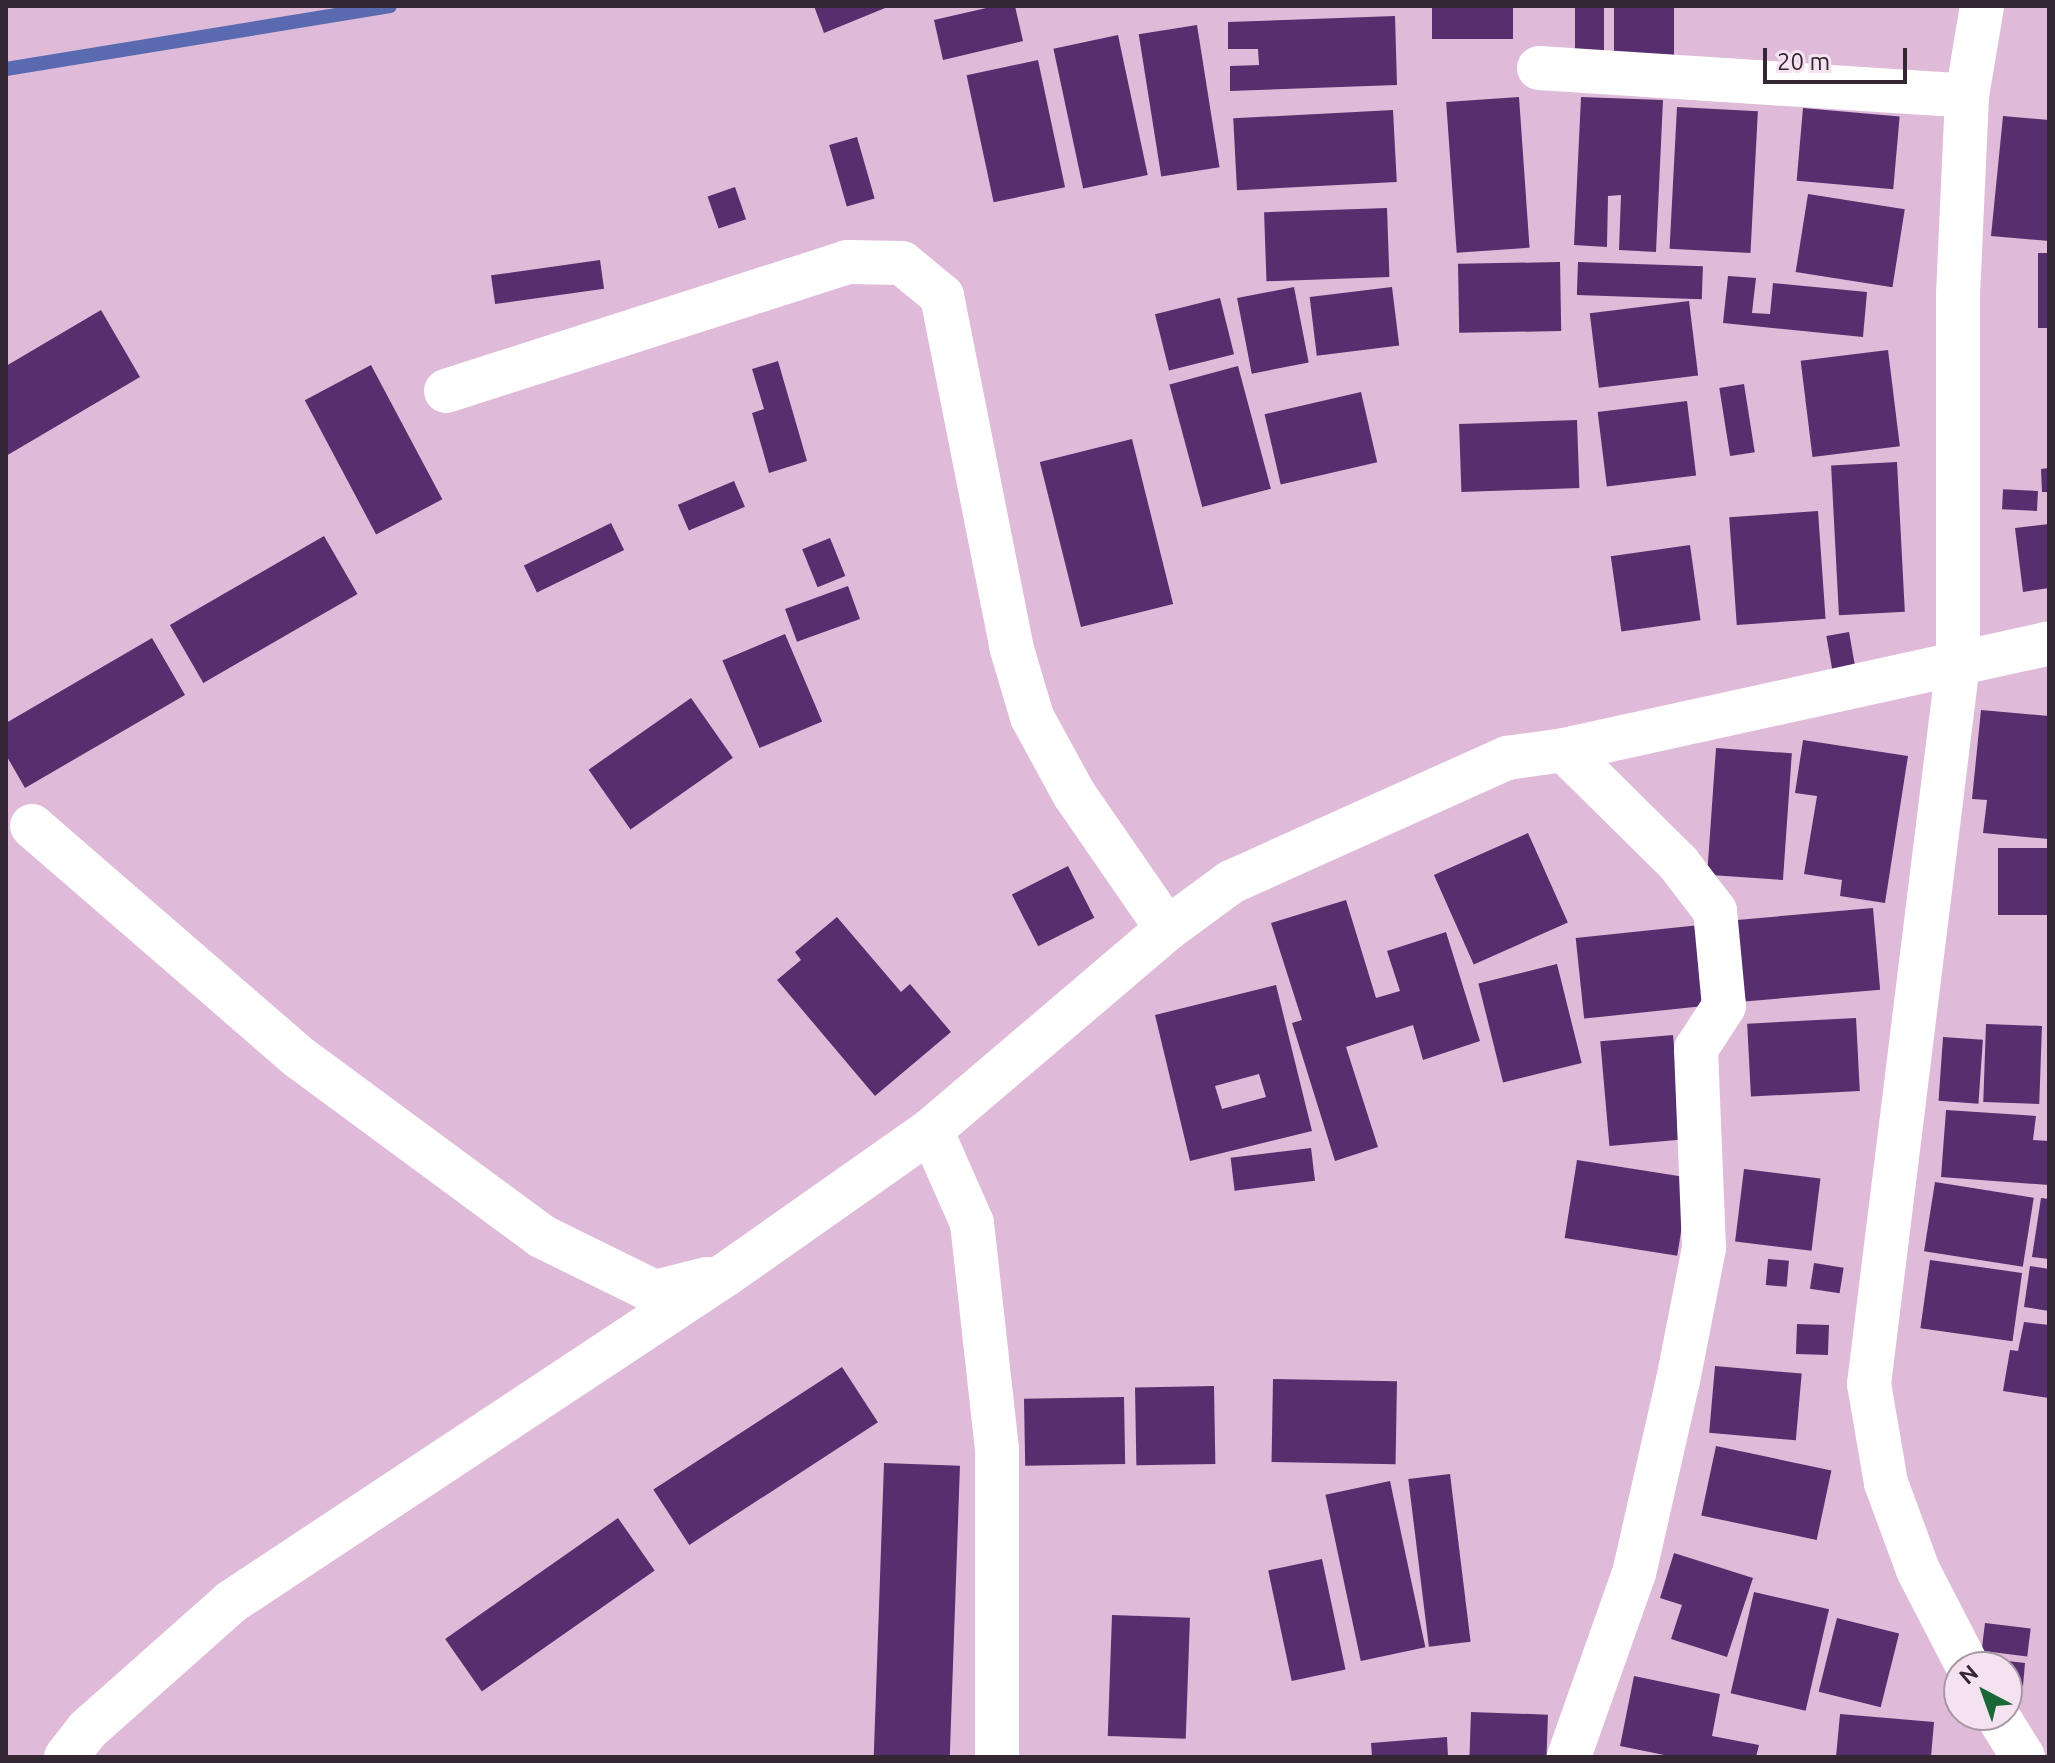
<!DOCTYPE html>
<style>
body{margin:0}
#map{position:relative;width:2055px;height:1763px;overflow:hidden;background:#dfbbd9;font-family:Ubuntu,sans-serif}
div>[style]{position:absolute}
.stream>*{height:14px;margin:-7px;padding:0 7px;transform-origin:7px;border-radius:7px;background:#596ab0}
.building>*{inset:0;background:#572f6e;transform-origin:0 0}
.minor>*{height:44px;margin:-22px;padding:0 22px;transform-origin:22px;border-radius:22px;background:#fff}
span{translate:-50% -50%;white-space:nowrap;text-align:center;line-height:1.15;-webkit-text-stroke:8px #f5e2f1;paint-order:stroke}
.frame{position:absolute;inset:0;border:8px solid #342632;pointer-events:none}
.north{position:absolute;left:1943px;top:1651px;width:80px;height:80px;box-sizing:border-box;background:#f5e2f1;border:2px solid #a897a5;border-radius:50%;rotate:319deg;font-size:22px;font-weight:700;line-height:32px;text-align:center;color:#342632}
.north::after{content:'';display:block;margin:auto;width:28px;height:36px;background:#1a6837;clip-path:polygon(50% 0,100% 100%,50% 72%,0 100%)}
.scale{position:absolute;left:1763px;top:48px;width:144px;height:36px;box-sizing:border-box;border:4px solid #342632;border-top:0;padding-left:10px;font-size:24px;line-height:28px;white-space:nowrap;color:#342632;-webkit-text-stroke:6px #f5e2f1;paint-order:stroke}
</style>
<div id="map">
<div class="stream">
<i style="left:6px;top:69px;width:389px;rotate:-9.3deg"></i>
</div>
<div class="building">
<i style="clip-path:polygon(814px 6px,890px 6px,824px 33px)"></i>
<i style="clip-path:polygon(995px 6px,1015px 6px,1023px 41px,943px 60px,934px 20px)"></i>
<i style="left:1432px;top:6px;width:81px;height:33px"></i>
<i style="left:1575px;top:6px;width:29px;height:47px"></i>
<i style="left:1614px;top:6px;width:60px;height:51px"></i>
<i style="clip-path:polygon(1395px 16px,1397px 85px,1230px 91px,1230px 66px,1259px 65px,1258px 49px,1228px 49px,1228px 22px)"></i>
<i style="left:1197px;top:25px;width:144px;height:59px;rotate:81deg"></i>
<i style="left:1118px;top:35px;width:143px;height:66px;rotate:78deg"></i>
<i style="left:1038px;top:60px;width:130px;height:73px;rotate:78deg"></i>
<i style="left:1519px;top:97px;width:151px;height:73px;rotate:86deg"></i>
<i style="clip-path:polygon(1581px 97px,1663px 100px,1656px 252px,1619px 250px,1621px 195px,1608px 196px,1607px 247px,1574px 245px)"></i>
<i style="left:1677px;top:107px;width:81px;height:142px;rotate:3deg"></i>
<i style="left:1803px;top:108px;width:97px;height:73px;rotate:5deg"></i>
<i style="left:1393px;top:110px;width:72px;height:160px;rotate:87deg"></i>
<i style="clip-path:polygon(2003px 116px,2049px 120px,2049px 241px,1991px 236px)"></i>
<i style="left:857px;top:137px;width:64px;height:29px;rotate:74deg"></i>
<i style="left:735px;top:187px;width:34px;height:29px;rotate:71deg"></i>
<i style="left:1808px;top:194px;width:98px;height:79px;rotate:9deg"></i>
<i style="left:1387px;top:208px;width:69px;height:123px;rotate:88deg"></i>
<i style="left:2038px;top:253px;width:11px;height:75px"></i>
<i style="left:600px;top:260px;width:29px;height:110px;rotate:82deg"></i>
<i style="left:1560px;top:262px;width:69px;height:102px;rotate:89deg"></i>
<i style="left:1578px;top:262px;width:125px;height:33px;rotate:2deg"></i>
<i style="clip-path:polygon(1728px 276px,1756px 278px,1752px 313px,1770px 314px,1773px 283px,1867px 292px,1863px 337px,1723px 323px)"></i>
<i style="left:1294px;top:287px;width:77px;height:58px;rotate:79deg"></i>
<i style="left:1392px;top:287px;width:59px;height:83px;rotate:83deg"></i>
<i style="left:1220px;top:298px;width:58px;height:67px;rotate:76deg"></i>
<i style="left:1689px;top:301px;width:75px;height:100px;rotate:83deg"></i>
<i style="clip-path:polygon(101px 310px,140px 377px,6px 456px,6px 366px)"></i>
<i style="left:1888px;top:350px;width:97px;height:88px;rotate:83deg"></i>
<i style="clip-path:polygon(778px 361px,807px 461px,769px 473px,752px 413px,764px 409px,752px 369px)"></i>
<i style="left:371px;top:365px;width:152px;height:75px;rotate:62deg"></i>
<i style="left:1238px;top:366px;width:127px;height:71px;rotate:75deg"></i>
<i style="left:1744px;top:384px;width:69px;height:25px;rotate:81deg"></i>
<i style="left:1361px;top:392px;width:72px;height:99px;rotate:77deg"></i>
<i style="left:1687px;top:401px;width:75px;height:90px;rotate:83deg"></i>
<i style="left:1577px;top:420px;width:68px;height:118px;rotate:88deg"></i>
<i style="left:1132px;top:439px;width:170px;height:95px;rotate:76deg"></i>
<i style="left:1897px;top:462px;width:150px;height:66px;rotate:87deg"></i>
<i style="clip-path:polygon(2049px 468px,2049px 492px,2042px 492px,2041px 469px)"></i>
<i style="left:734px;top:481px;width:28px;height:61px;rotate:67deg"></i>
<i style="left:2038px;top:491px;width:20px;height:35px;rotate:93deg"></i>
<i style="left:1818px;top:511px;width:108px;height:89px;rotate:86deg"></i>
<i style="left:611px;top:523px;width:30px;height:97px;rotate:64deg"></i>
<i style="clip-path:polygon(2049px 524px,2049px 588px,2023px 592px,2015px 528px)"></i>
<i style="left:324px;top:536px;width:67px;height:178px;rotate:60deg"></i>
<i style="left:830px;top:538px;width:41px;height:30px;rotate:68deg"></i>
<i style="left:1690px;top:545px;width:76px;height:80px;rotate:82deg"></i>
<i style="left:848px;top:586px;width:35px;height:67px;rotate:70deg"></i>
<i style="left:1849px;top:632px;width:36px;height:23px;rotate:80deg"></i>
<i style="left:785px;top:634px;width:95px;height:68px;rotate:67deg"></i>
<i style="clip-path:polygon(152px 638px,185px 695px,25px 788px,6px 755px,6px 723px)"></i>
<i style="left:691px;top:698px;width:73px;height:125px;rotate:55deg"></i>
<i style="clip-path:polygon(1981px 710px,2049px 716px,2049px 839px,1983px 833px,1987px 800px,1972px 799px)"></i>
<i style="clip-path:polygon(1803px 740px,1908px 756px,1885px 903px,1840px 896px,1842px 880px,1804px 874px,1817px 796px,1795px 793px)"></i>
<i style="left:1716px;top:748px;width:76px;height:127px;rotate:4deg"></i>
<i style="left:1528px;top:833px;width:98px;height:103px;rotate:66deg"></i>
<i style="left:2049px;top:848px;width:67px;height:51px;rotate:90deg"></i>
<i style="left:1068px;top:866px;width:58px;height:63px;rotate:63deg"></i>
<i style="clip-path:polygon(1346px 900px,1376px 998px,1400px 991px,1387px 951px,1446px 932px,1480px 1041px,1423px 1060px,1413px 1025px,1346px 1047px,1378px 1147px,1335px 1161px,1292px 1023px,1302px 1020px,1271px 923px)"></i>
<i style="left:1873px;top:908px;width:82px;height:145px;rotate:85deg"></i>
<i style="clip-path:polygon(837px 917px,901px 992px,910px 984px,951px 1032px,875px 1096px,777px 980px,801px 960px,795px 952px)"></i>
<i style="left:1700px;top:925px;width:81px;height:125px;rotate:84deg"></i>
<i style="left:1557px;top:964px;width:102px;height:81px;rotate:76deg"></i>
<i style="clip-path:polygon(evenodd,1276px 985px,1312px 1131px,1190px 1161px,1155px 1015px,1276px 985px,1259px 1074px,1266px 1097px,1222px 1109px,1215px 1086px,1259px 1074px)"></i>
<i style="left:1856px;top:1018px;width:73px;height:109px;rotate:87deg"></i>
<i style="left:1986px;top:1024px;width:56px;height:78px;rotate:2deg"></i>
<i style="left:1673px;top:1035px;width:105px;height:73px;rotate:85deg"></i>
<i style="left:1943px;top:1037px;width:40px;height:64px;rotate:4deg"></i>
<i style="clip-path:polygon(1946px 1110px,2036px 1116px,2033px 1140px,2049px 1141px,2049px 1185px,1941px 1177px)"></i>
<i style="left:1311px;top:1148px;width:33px;height:81px;rotate:83deg"></i>
<i style="left:1577px;top:1160px;width:114px;height:79px;rotate:9deg"></i>
<i style="left:1744px;top:1169px;width:77px;height:73px;rotate:7deg"></i>
<i style="left:1935px;top:1182px;width:100px;height:70px;rotate:9deg"></i>
<i style="clip-path:polygon(2041px 1198px,2049px 1199px,2049px 1259px,2032px 1257px)"></i>
<i style="left:1768px;top:1259px;width:21px;height:26px;rotate:5deg"></i>
<i style="left:1930px;top:1260px;width:93px;height:69px;rotate:8deg"></i>
<i style="left:1814px;top:1263px;width:30px;height:26px;rotate:9deg"></i>
<i style="clip-path:polygon(2030px 1266px,2049px 1269px,2049px 1311px,2024px 1307px)"></i>
<i style="clip-path:polygon(2024px 1322px,2049px 1325px,2049px 1398px,2003px 1391px,2010px 1350px,2018px 1351px)"></i>
<i style="left:1797px;top:1324px;width:32px;height:30px;rotate:2deg"></i>
<i style="left:1715px;top:1366px;width:87px;height:67px;rotate:5deg"></i>
<i style="left:842px;top:1367px;width:66px;height:225px;rotate:57deg"></i>
<i style="left:1273px;top:1379px;width:124px;height:83px;rotate:1deg"></i>
<i style="left:1214px;top:1386px;width:78px;height:79px;rotate:89deg"></i>
<i style="left:1124px;top:1397px;width:67px;height:100px;rotate:89deg"></i>
<i style="left:1716px;top:1446px;width:118px;height:71px;rotate:12deg"></i>
<i style="left:884px;top:1463px;width:76px;height:294px;rotate:2deg"></i>
<i style="left:1450px;top:1474px;width:169px;height:42px;rotate:83deg"></i>
<i style="left:1390px;top:1481px;width:170px;height:66px;rotate:78deg"></i>
<i style="left:618px;top:1518px;width:64px;height:211px;rotate:55deg"></i>
<i style="clip-path:polygon(1674px 1553px,1753px 1578px,1727px 1657px,1671px 1639px,1682px 1605px,1660px 1598px)"></i>
<i style="left:1322px;top:1559px;width:113px;height:55px;rotate:78deg"></i>
<i style="left:1754px;top:1592px;width:77px;height:104px;rotate:13deg"></i>
<i style="left:1112px;top:1615px;width:78px;height:121px;rotate:2deg"></i>
<i style="left:1837px;top:1618px;width:64px;height:76px;rotate:14deg"></i>
<i style="left:1985px;top:1623px;width:46px;height:28px;rotate:7deg"></i>
<i style="clip-path:polygon(1990px 1659px,2025px 1663px,2023px 1686px,2007px 1685px,2007px 1667px,1989px 1667px)"></i>
<i style="clip-path:polygon(1634px 1676px,1720px 1694px,1712px 1736px,1759px 1745px,1756px 1757px,1674px 1757px,1620px 1746px)"></i>
<i style="left:1471px;top:1712px;width:77px;height:45px;rotate:2deg"></i>
<i style="clip-path:polygon(1840px 1714px,1934px 1722px,1931px 1757px,1836px 1757px)"></i>
<i style="clip-path:polygon(1447px 1737px,1448px 1757px,1372px 1757px,1371px 1743px)"></i>
</div>
<div class="minor">
<i style="left:1539px;top:68px;width:429px;rotate:3.7deg"></i>
<i style="left:446px;top:391px;width:421px;rotate:-17.8deg"></i>
<i style="left:847px;top:262px;width:55px;rotate:1deg"></i>
<i style="left:902px;top:263px;width:52px;rotate:39.5deg"></i>
<i style="left:942px;top:296px;width:357px;rotate:78.8deg"></i>
<i style="left:1011px;top:646px;width:74px;rotate:73.5deg"></i>
<i style="left:1032px;top:717px;width:88px;rotate:61.4deg"></i>
<i style="left:1074px;top:794px;width:164px;rotate:55.4deg"></i>
<i style="left:1564px;top:750px;width:162px;rotate:44.7deg"></i>
<i style="left:1679px;top:864px;width:59px;rotate:52.5deg"></i>
<i style="left:1715px;top:911px;width:95px;rotate:84.6deg"></i>
<i style="left:1724px;top:1006px;width:51px;rotate:123.1deg"></i>
<i style="left:1696px;top:1049px;width:199px;rotate:87.7deg"></i>
<i style="left:1704px;top:1248px;width:135px;rotate:101.1deg"></i>
<i style="left:1678px;top:1380px;width:198px;rotate:102.8deg"></i>
<i style="left:1634px;top:1573px;width:195px;rotate:109.5deg"></i>
<i style="left:32px;top:826px;width:354px;rotate:40.9deg"></i>
<i style="left:300px;top:1058px;width:300px;rotate:36.4deg"></i>
<i style="left:541px;top:1236px;width:127px;rotate:26.2deg"></i>
<i style="left:655px;top:1292px;width:54px;rotate:-14deg"></i>
<i style="left:931px;top:1130px;width:102px;rotate:66.2deg"></i>
<i style="left:972px;top:1223px;width:227px;rotate:83.7deg"></i>
<i style="left:997px;top:1449px;width:308px;rotate:90deg"></i>
<i style="left:1968px;top:1667px;width:109px;rotate:-117.3deg"></i>
<i style="left:1918px;top:1570px;width:93px;rotate:-110.2deg"></i>
<i style="left:1886px;top:1483px;width:100px;rotate:-99.7deg"></i>
<i style="left:1869px;top:1384px;width:726px;rotate:-82.96deg"></i>
<i style="left:1958px;top:663px;width:368px;rotate:-90deg"></i>
<i style="left:1958px;top:295px;width:199px;rotate:-87.4deg"></i>
<i style="left:1967px;top:96px;width:91px;rotate:-80.5deg"></i>
<i style="left:1997px;top:1715px;width:49px;rotate:58.2deg"></i>
<i style="left:66px;top:1757px;width:34px;rotate:-52deg"></i>
<i style="left:87px;top:1730px;width:193px;rotate:-41.6deg"></i>
<i style="left:231px;top:1602px;width:592px;rotate:-33.5deg"></i>
<i style="left:725px;top:1275px;width:252px;rotate:-35.1deg"></i>
<i style="left:931px;top:1130px;width:310px;rotate:-40.4deg"></i>
<i style="left:1167px;top:929px;width:79px;rotate:-36.3deg"></i>
<i style="left:1231px;top:882px;width:303px;rotate:-24.2deg"></i>
<i style="left:1507px;top:758px;width:58px;rotate:-8deg"></i>
<i style="left:1564px;top:750px;width:497px;rotate:-12.4deg"></i>
</div>
<div class="frame"></div>
<div class="north">N</div>
<div class="scale">20 m</div>
</div>
